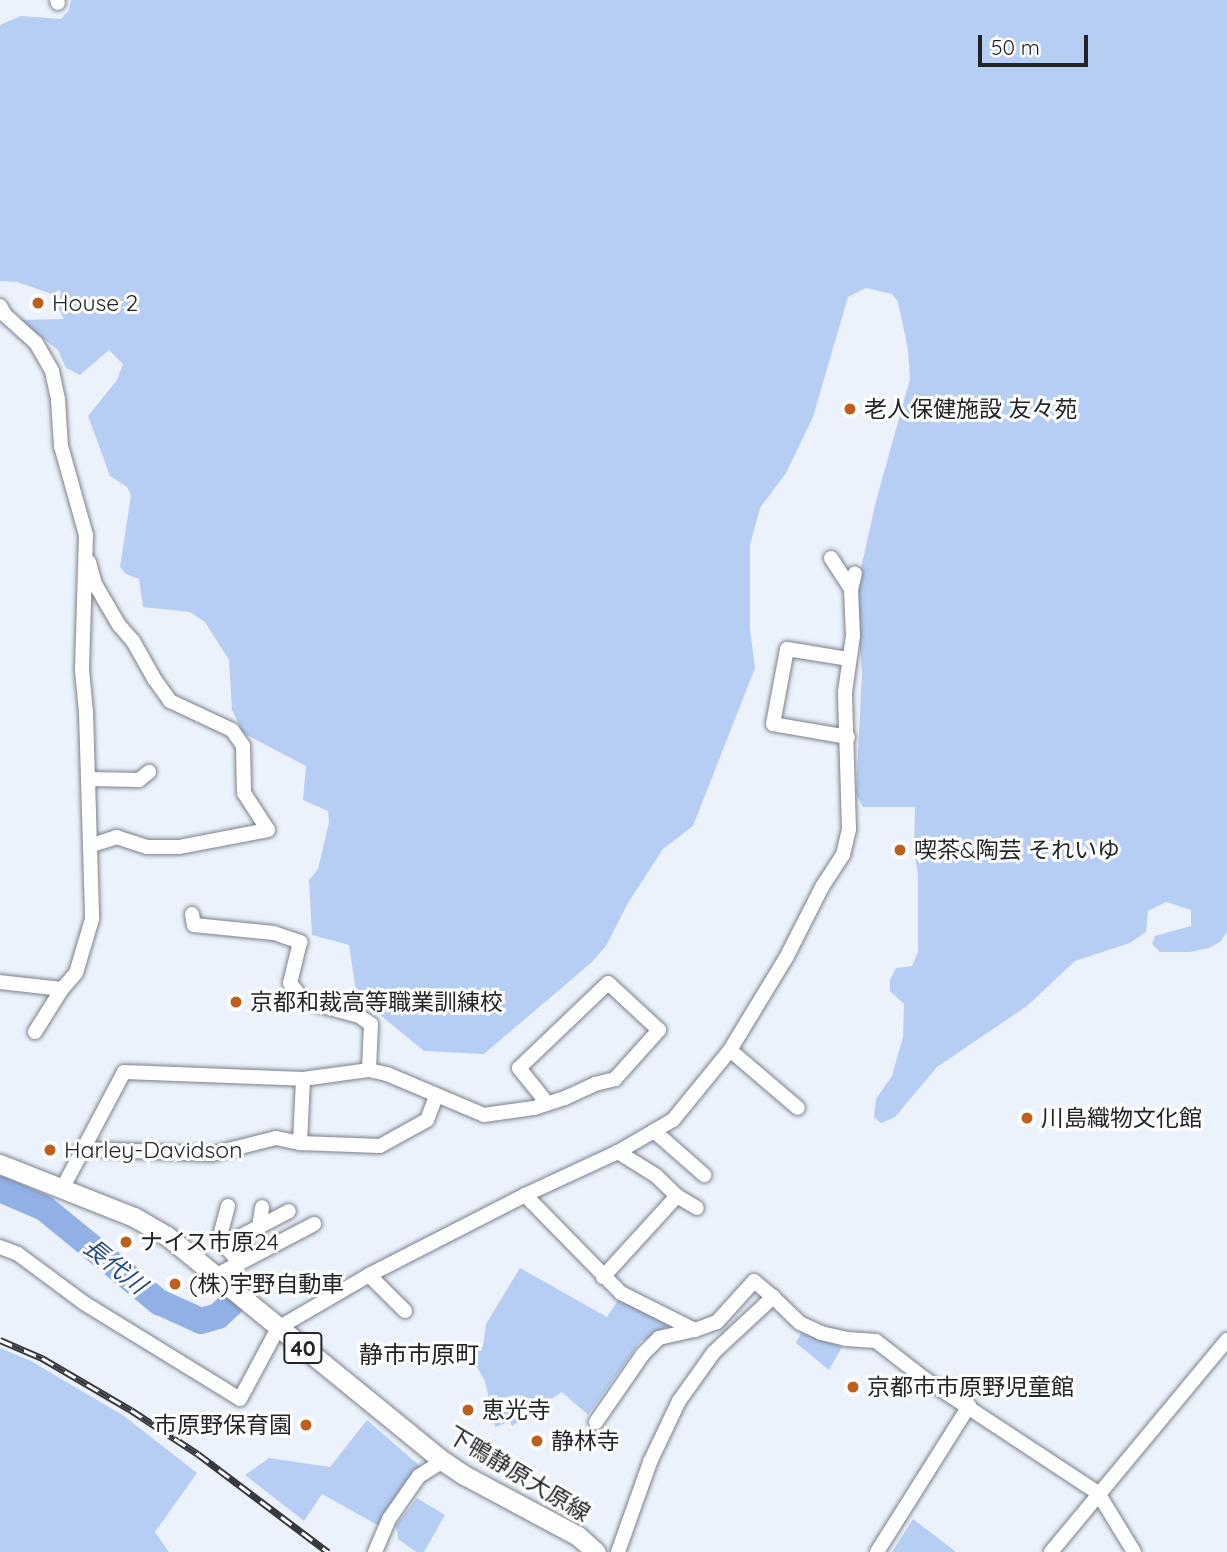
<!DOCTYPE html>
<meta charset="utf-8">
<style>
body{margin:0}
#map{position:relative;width:1227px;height:1552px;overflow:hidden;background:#ebf2fc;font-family:Quicksand,"Noto Sans JP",sans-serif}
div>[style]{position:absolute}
.green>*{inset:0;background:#b7cef4}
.river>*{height:26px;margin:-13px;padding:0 13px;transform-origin:13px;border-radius:13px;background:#90b0e6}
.roads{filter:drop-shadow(0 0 2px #7b818a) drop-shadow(0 0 2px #7b818a)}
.minor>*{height:14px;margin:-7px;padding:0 7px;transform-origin:7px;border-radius:7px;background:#fff}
.major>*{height:19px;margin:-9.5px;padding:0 9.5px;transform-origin:9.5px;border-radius:9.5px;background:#fff}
.rail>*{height:7px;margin-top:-3.5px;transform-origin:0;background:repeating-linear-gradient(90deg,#fff 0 13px,#37393e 0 26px);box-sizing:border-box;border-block:2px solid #37393e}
.dots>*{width:19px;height:19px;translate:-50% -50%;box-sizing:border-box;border:4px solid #fff;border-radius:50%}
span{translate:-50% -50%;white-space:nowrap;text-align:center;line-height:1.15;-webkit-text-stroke:6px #fff;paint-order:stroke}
.shield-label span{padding:2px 5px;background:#fff;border:2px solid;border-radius:5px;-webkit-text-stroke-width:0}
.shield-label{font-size:21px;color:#222428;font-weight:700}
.poi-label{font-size:23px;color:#222428}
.left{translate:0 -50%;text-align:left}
.right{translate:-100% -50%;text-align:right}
.street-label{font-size:23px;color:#222428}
.water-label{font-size:24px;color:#234989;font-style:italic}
.neighbourhood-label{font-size:24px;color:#222428}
.scale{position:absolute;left:978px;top:35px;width:110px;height:32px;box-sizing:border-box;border:4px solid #222428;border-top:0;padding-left:9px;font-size:21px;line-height:24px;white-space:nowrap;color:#222428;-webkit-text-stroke:5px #fff;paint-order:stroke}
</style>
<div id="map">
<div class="green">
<i style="clip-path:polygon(71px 0,1227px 0,1227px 932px,1220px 942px,1209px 948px,1190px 952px,1160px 952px,1152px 944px,1155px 936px,1191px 926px,1191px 910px,1166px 902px,1148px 911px,1146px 932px,1130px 943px,1075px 961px,1027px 1006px,937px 1067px,895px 1117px,881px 1123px,874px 1117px,876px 1099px,892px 1076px,903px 1037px,904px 1004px,890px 991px,890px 980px,896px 968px,912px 966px,918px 952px,918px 876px,914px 847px,915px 807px,863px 807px,856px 794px,862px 672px,855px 595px,876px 501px,910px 379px,908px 349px,898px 302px,892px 294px,866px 288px,848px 297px,813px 417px,786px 473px,760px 508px,750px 545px,750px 629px,755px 668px,693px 826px,663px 849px,628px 903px,606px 946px,592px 962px,484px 1054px,424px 1051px,374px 1010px,358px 1005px,349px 945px,312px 935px,309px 880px,318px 869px,329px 822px,328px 811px,303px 800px,306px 766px,243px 733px,232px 710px,229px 660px,205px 622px,190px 612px,143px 607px,139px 579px,126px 574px,120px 567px,131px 495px,127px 487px,110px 476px,88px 416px,117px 380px,123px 364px,109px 350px,80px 375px,66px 368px,58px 350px,20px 320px,64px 319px,58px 307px,61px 292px,59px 290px,52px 294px,17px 282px,0 281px,0 25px,21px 16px,61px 19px,69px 10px)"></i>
<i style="clip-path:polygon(520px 1268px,607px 1317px,620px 1297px,672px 1324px,640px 1342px,588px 1415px,562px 1392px,512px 1426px,510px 1422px,495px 1427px,485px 1381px,470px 1355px,483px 1346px,486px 1324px)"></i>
<i style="clip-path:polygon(801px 1333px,842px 1347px,829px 1370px,796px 1343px)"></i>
<i style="clip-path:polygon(0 1348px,31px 1361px,124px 1416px,197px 1473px,155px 1532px,169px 1552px,0 1552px)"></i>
<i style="clip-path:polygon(367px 1420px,421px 1467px,381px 1527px,322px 1494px,304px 1521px,245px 1475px,269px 1458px,330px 1467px)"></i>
<i style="clip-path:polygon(417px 1498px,445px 1515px,424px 1552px,416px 1552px,398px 1539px,396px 1525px)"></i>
<i style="clip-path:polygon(913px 1519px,956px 1552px,892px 1552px)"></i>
</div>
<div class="river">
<i style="left:0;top:1189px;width:48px;rotate:23.4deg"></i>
<i style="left:44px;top:1208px;width:149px;rotate:39.3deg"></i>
<i style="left:159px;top:1302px;width:46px;rotate:24.3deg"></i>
<i style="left:201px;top:1321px;width:18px;rotate:-16deg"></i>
<i style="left:218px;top:1316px;width:18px;rotate:-43deg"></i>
</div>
<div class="roads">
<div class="minor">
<i style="left:57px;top:0;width:3px;rotate:72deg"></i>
<i style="left:0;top:306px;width:10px;rotate:61deg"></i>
<i style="left:5px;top:315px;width:42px;rotate:42.1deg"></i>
<i style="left:36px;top:343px;width:32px;rotate:60deg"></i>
<i style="left:52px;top:371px;width:30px;rotate:78deg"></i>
<i style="left:58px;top:400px;width:46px;rotate:86.3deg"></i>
<i style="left:61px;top:446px;width:92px;rotate:74.3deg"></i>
<i style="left:86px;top:535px;width:135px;rotate:91.7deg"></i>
<i style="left:82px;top:670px;width:42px;rotate:84.6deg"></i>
<i style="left:86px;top:712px;width:207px;rotate:88.3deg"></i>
<i style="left:92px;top:919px;width:56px;rotate:106.5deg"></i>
<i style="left:76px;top:973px;width:21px;rotate:131deg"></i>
<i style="left:62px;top:989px;width:62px;rotate:-173.6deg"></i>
<i style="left:831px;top:558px;width:37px;rotate:57deg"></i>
<i style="left:89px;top:562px;width:23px;rotate:75deg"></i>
<i style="left:95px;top:584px;width:48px;rotate:59.7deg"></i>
<i style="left:119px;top:625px;width:21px;rotate:49deg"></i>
<i style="left:133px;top:641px;width:45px;rotate:60.6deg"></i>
<i style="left:155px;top:680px;width:26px;rotate:54deg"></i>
<i style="left:170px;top:701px;width:68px;rotate:25.1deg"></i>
<i style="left:232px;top:730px;width:19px;rotate:55deg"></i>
<i style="left:243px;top:746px;width:47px;rotate:88.8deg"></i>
<i style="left:244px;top:793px;width:44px;rotate:57deg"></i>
<i style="left:268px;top:830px;width:91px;rotate:169.2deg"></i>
<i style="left:179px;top:847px;width:32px;rotate:180deg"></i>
<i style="left:147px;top:847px;width:32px;rotate:-162deg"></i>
<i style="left:117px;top:837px;width:28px;rotate:162deg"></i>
<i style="left:848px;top:737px;width:76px;rotate:-170.2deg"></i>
<i style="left:773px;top:724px;width:76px;rotate:-79.4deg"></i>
<i style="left:787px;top:649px;width:63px;rotate:9.2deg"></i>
<i style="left:88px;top:779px;width:51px;rotate:1.1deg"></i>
<i style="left:139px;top:780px;width:13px;rotate:-39deg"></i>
<i style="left:192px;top:914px;width:11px;rotate:80deg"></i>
<i style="left:194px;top:925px;width:80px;rotate:5.7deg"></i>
<i style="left:274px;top:933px;width:28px;rotate:19deg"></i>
<i style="left:300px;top:942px;width:42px;rotate:103.7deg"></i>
<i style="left:290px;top:983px;width:23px;rotate:52deg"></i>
<i style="left:304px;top:1001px;width:57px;rotate:15.3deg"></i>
<i style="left:359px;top:1016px;width:14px;rotate:34deg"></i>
<i style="left:371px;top:1024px;width:46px;rotate:92.5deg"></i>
<i style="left:35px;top:1032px;width:51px;rotate:-57.9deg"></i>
<i style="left:730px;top:1050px;width:89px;rotate:40.5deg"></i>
<i style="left:654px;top:1131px;width:67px;rotate:41.3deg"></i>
<i style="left:300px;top:1143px;width:64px;rotate:-87.3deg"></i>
<i style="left:81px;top:1149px;width:131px;rotate:2.2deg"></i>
<i style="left:212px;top:1154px;width:66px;rotate:-14deg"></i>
<i style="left:276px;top:1138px;width:25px;rotate:12deg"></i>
<i style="left:300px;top:1143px;width:80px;rotate:2.1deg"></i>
<i style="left:380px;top:1146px;width:54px;rotate:-29deg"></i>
<i style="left:427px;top:1120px;width:26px;rotate:-69deg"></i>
<i style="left:62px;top:1189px;width:132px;rotate:-62.1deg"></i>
<i style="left:124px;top:1072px;width:179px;rotate:2.2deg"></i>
<i style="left:303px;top:1079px;width:67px;rotate:-7.8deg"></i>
<i style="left:369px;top:1070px;width:18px;rotate:13deg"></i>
<i style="left:387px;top:1074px;width:105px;rotate:22.9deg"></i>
<i style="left:484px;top:1115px;width:50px;rotate:-8deg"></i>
<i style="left:534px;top:1108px;width:33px;rotate:-18deg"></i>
<i style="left:565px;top:1098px;width:33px;rotate:-25deg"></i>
<i style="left:595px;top:1084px;width:21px;rotate:-14deg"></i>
<i style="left:615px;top:1079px;width:66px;rotate:-48.1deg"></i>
<i style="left:659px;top:1030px;width:69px;rotate:-137.3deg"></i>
<i style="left:608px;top:983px;width:123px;rotate:136.3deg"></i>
<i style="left:519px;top:1068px;width:45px;rotate:51.3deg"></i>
<i style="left:525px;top:1195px;width:137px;rotate:45.6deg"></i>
<i style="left:621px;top:1293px;width:83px;rotate:26.6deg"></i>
<i style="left:677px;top:1196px;width:23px;rotate:31deg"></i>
<i style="left:228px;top:1206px;width:34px;rotate:105deg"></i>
<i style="left:219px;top:1239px;width:32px;rotate:49deg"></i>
<i style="left:259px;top:1227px;width:20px;rotate:-81deg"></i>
<i style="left:224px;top:1245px;width:73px;rotate:-27.6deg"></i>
<i style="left:0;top:1247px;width:19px;rotate:21deg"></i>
<i style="left:18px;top:1254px;width:82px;rotate:36.6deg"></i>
<i style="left:84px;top:1303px;width:183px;rotate:31.6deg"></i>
<i style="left:240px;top:1399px;width:81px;rotate:-61.8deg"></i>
<i style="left:278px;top:1328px;width:105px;rotate:-30.2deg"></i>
<i style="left:369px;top:1275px;width:175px;rotate:-27.1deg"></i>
<i style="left:525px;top:1195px;width:102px;rotate:-24.8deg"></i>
<i style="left:618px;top:1152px;width:64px;rotate:-30.2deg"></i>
<i style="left:673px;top:1120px;width:90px;rotate:-50.8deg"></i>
<i style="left:730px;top:1050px;width:108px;rotate:-58.7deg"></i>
<i style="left:786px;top:958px;width:80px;rotate:-63.1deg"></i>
<i style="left:822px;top:887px;width:38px;rotate:-57deg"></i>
<i style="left:843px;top:855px;width:26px;rotate:-77deg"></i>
<i style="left:849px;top:830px;width:138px;rotate:-91.7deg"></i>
<i style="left:845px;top:692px;width:57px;rotate:-81.9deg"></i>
<i style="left:853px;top:636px;width:47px;rotate:-92.4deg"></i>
<i style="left:851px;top:589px;width:16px;rotate:-76deg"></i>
<i style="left:369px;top:1275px;width:51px;rotate:45deg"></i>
<i style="left:215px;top:1276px;width:112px;rotate:-27.7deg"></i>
<i style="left:603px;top:1277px;width:110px;rotate:-47.6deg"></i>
<i style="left:677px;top:1196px;width:30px;rotate:-136deg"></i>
<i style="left:655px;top:1175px;width:44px;rotate:-148.1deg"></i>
<i style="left:596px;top:1422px;width:83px;rotate:-55.3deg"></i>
<i style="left:643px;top:1354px;width:23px;rotate:-45deg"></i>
<i style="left:659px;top:1338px;width:37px;rotate:-13deg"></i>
<i style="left:695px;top:1330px;width:23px;rotate:-20deg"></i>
<i style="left:717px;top:1322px;width:55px;rotate:-47.9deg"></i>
<i style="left:754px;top:1281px;width:25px;rotate:40deg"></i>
<i style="left:375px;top:1552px;width:36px;rotate:-67deg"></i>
<i style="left:389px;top:1519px;width:52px;rotate:-55.1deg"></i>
<i style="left:419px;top:1476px;width:28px;rotate:-32deg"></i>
<i style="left:618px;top:1552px;width:96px;rotate:-70.4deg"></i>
<i style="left:650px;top:1462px;width:68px;rotate:-64.6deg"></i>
<i style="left:679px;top:1401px;width:60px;rotate:-54.5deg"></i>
<i style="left:714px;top:1352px;width:81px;rotate:-43deg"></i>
<i style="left:773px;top:1297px;width:37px;rotate:44deg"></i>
<i style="left:800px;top:1323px;width:23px;rotate:25deg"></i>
<i style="left:821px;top:1333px;width:26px;rotate:13deg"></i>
<i style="left:846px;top:1339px;width:30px;rotate:4deg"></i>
<i style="left:876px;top:1341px;width:62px;rotate:37.8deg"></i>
<i style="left:925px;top:1379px;width:207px;rotate:33.4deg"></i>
<i style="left:1098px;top:1493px;width:69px;rotate:58.6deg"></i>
<i style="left:877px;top:1552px;width:173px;rotate:-57.8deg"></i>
<i style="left:1051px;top:1552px;width:276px;rotate:-50.3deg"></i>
</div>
<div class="major">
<i style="left:0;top:1164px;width:144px;rotate:21.6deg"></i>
<i style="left:134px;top:1217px;width:38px;rotate:30deg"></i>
<i style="left:167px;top:1236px;width:356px;rotate:39.2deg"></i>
<i style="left:443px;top:1461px;width:25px;rotate:34deg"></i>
<i style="left:464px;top:1475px;width:129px;rotate:28.2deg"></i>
<i style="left:578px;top:1536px;width:24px;rotate:42deg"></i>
</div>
</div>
<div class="rail">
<i style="left:0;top:1340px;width:46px;rotate:23.2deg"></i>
<i style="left:42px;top:1358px;width:103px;rotate:30.3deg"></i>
<i style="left:131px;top:1410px;width:80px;rotate:33.3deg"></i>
<i style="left:198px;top:1454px;width:163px;rotate:37deg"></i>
</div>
<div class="dots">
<i style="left:38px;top:303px;background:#bf5f1b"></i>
<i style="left:850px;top:409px;background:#bf5f1b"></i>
<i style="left:900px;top:850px;background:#bf5f1b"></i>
<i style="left:236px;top:1002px;background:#bf5f1b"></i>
<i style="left:1027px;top:1118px;background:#bf5f1b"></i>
<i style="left:50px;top:1150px;background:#bf5f1b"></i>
<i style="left:126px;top:1242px;background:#bf5f1b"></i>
<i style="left:175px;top:1284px;background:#bf5f1b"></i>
<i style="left:853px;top:1387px;background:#bf5f1b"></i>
<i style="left:468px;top:1410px;background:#bf5f1b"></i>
<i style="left:306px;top:1425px;background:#bf5f1b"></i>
<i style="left:537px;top:1441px;background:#bf5f1b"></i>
</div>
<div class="shield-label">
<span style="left:303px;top:1348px">40</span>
</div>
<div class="poi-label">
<span class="left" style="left:52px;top:303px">House 2</span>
<span class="left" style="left:864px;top:409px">老人保健施設 友々苑</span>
<span class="left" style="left:914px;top:850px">喫茶&amp;陶芸 それいゆ</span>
<span class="left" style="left:250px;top:1002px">京都和裁高等職業訓練校</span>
<span class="left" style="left:1041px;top:1118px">川島織物文化館</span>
<span class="left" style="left:64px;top:1150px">Harley-Davidson</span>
<span class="left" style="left:140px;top:1242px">ナイス市原24</span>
<span class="left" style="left:189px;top:1284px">(株)宇野自動車</span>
<span class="left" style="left:867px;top:1387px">京都市市原野児童館</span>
<span class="left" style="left:482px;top:1410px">恵光寺</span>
<span class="right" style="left:292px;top:1425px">市原野保育園</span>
<span class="left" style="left:551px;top:1441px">静林寺</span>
</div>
<div class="street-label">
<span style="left:519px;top:1474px;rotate:31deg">下鴨静原大原線</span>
</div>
<div class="water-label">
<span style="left:115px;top:1266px;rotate:39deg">長代川</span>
</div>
<div class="neighbourhood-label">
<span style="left:419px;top:1355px">静市市原町</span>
</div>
<div class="scale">50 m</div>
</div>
